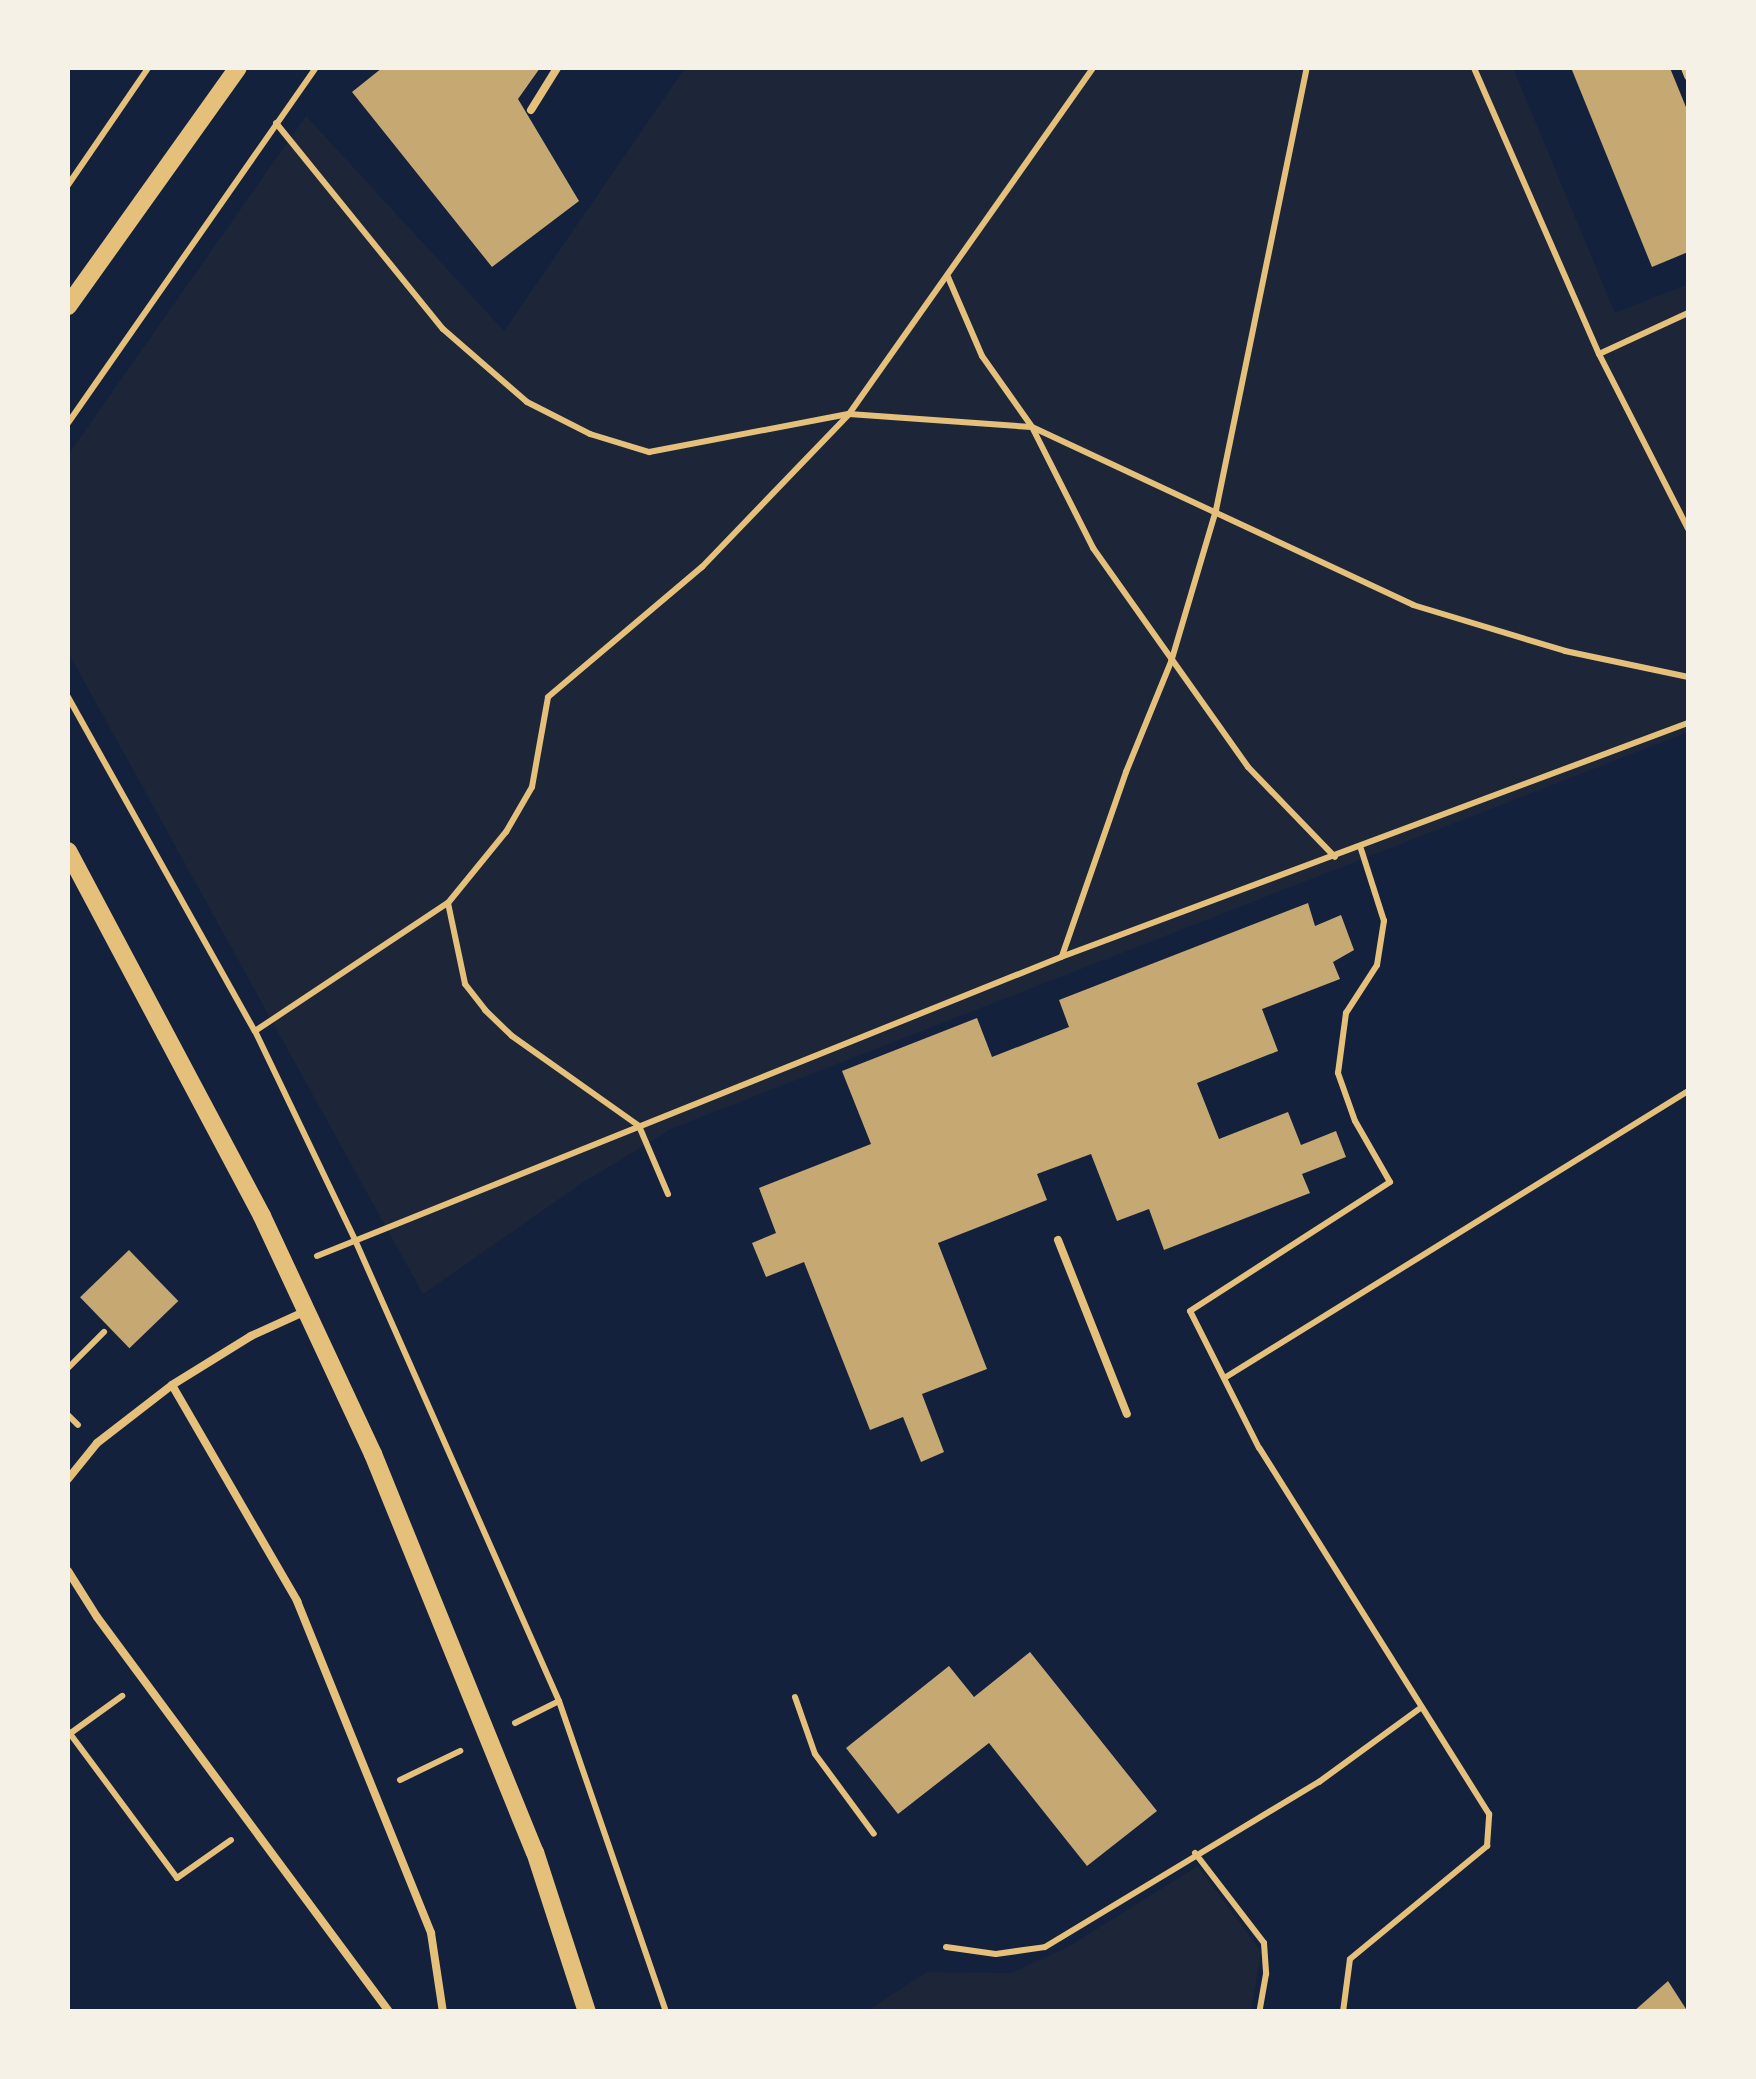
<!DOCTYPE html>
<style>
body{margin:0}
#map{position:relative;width:1756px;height:2079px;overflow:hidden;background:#14213d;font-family:Karla,sans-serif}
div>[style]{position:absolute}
.green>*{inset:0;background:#1d2539}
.building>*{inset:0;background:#c6a872;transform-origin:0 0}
.path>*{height:6px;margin:-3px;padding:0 3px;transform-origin:3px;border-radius:3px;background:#e5c07b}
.service>*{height:8px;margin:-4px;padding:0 4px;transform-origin:4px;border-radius:4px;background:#e5c07b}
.tertiary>*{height:18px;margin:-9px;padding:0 9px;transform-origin:9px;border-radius:9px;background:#e5c07b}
span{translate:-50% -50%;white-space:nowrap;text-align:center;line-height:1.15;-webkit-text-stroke:8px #f6f1e7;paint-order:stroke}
.frame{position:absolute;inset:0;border:70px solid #f6f1e7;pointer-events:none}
</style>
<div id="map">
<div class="green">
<i style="clip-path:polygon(685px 68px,1513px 68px,1615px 313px,1688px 284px,1688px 732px,673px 1128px,582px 1183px,423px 1294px,68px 652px,68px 455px,306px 116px,504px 331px)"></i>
<i style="clip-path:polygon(1198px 1866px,1261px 1952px,1251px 2011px,867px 2011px,927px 1972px,1011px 1973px,1068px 1947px)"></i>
</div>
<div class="building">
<i style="clip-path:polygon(382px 68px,540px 68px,518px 99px,579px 201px,492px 267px,352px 92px)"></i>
<i style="clip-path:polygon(1578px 68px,1670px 68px,1688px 112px,1688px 252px,1652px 267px,1572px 70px)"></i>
<i style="clip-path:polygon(1308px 903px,1315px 926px,1341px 915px,1354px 950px,1333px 962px,1340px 979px,1262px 1009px,1278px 1051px,1197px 1083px,1219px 1139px,1288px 1112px,1301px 1145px,1336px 1131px,1346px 1157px,1302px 1174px,1310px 1193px,1164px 1250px,1149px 1209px,1117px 1221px,1091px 1154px,1037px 1174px,1047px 1200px,938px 1243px,987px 1369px,922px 1394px,944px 1452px,921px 1462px,903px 1417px,870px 1430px,804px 1262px,766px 1277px,752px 1243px,776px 1233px,759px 1188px,871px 1144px,842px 1071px,977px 1018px,992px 1057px,1069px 1027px,1059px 1000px)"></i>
<i style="left:129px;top:1250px;width:71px;height:68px;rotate:46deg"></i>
<i style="clip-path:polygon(1030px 1652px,1157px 1811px,1087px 1866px,989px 1743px,898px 1814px,846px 1748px,949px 1666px,974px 1697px)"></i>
<i style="clip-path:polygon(1668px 1981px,1688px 2012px,1633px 2012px)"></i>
</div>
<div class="path">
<i style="left:1474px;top:68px;width:312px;rotate:66.4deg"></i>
<i style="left:1599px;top:354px;width:196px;rotate:63deg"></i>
<i style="left:276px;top:123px;width:265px;rotate:51deg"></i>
<i style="left:443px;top:329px;width:111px;rotate:41deg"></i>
<i style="left:527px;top:402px;width:71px;rotate:26.9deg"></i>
<i style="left:590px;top:434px;width:62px;rotate:17deg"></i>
<i style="left:649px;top:452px;width:204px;rotate:-10.8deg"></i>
<i style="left:849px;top:414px;width:423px;rotate:-54.8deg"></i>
<i style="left:68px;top:185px;width:142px;rotate:-55.6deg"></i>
<i style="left:948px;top:277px;width:86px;rotate:66.7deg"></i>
<i style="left:982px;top:356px;width:87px;rotate:54.8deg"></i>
<i style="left:1032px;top:427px;width:136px;rotate:63.2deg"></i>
<i style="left:1093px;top:548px;width:268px;rotate:54.7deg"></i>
<i style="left:1248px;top:767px;width:125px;rotate:46deg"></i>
<i style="left:1599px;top:354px;width:98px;rotate:-24.7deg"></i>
<i style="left:68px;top:423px;width:433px;rotate:-55.1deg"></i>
<i style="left:68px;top:697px;width:383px;rotate:60.8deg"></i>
<i style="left:255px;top:1031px;width:232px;rotate:64.4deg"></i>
<i style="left:355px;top:1240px;width:504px;rotate:66.13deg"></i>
<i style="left:559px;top:1701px;width:329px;rotate:71deg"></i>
<i style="left:448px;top:903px;width:83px;rotate:78.1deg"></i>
<i style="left:465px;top:984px;width:33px;rotate:52deg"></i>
<i style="left:485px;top:1010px;width:37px;rotate:44deg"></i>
<i style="left:512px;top:1036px;width:156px;rotate:35.3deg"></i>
<i style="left:639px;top:1126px;width:74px;rotate:66.9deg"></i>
<i style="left:1062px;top:956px;width:195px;rotate:-70.8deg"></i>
<i style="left:1126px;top:772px;width:119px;rotate:-67.8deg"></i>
<i style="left:1171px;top:662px;width:159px;rotate:-73.5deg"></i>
<i style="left:1216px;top:510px;width:451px;rotate:-78.4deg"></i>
<i style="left:255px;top:1031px;width:232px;rotate:-33.6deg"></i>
<i style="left:448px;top:903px;width:92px;rotate:-50.8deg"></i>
<i style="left:506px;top:832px;width:52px;rotate:-60deg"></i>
<i style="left:532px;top:787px;width:91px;rotate:-79.9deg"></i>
<i style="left:548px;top:697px;width:202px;rotate:-40.2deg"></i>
<i style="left:702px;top:567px;width:212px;rotate:-46.1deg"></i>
<i style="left:849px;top:414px;width:183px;rotate:4.1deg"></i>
<i style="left:1032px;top:427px;width:421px;rotate:25deg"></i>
<i style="left:1413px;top:605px;width:159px;rotate:16.8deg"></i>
<i style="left:1565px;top:651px;width:126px;rotate:11.9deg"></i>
<i style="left:317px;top:1256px;width:802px;rotate:-21.89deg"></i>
<i style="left:1061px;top:957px;width:669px;rotate:-20.47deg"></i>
<i style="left:68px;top:1368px;width:51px;rotate:-45deg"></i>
<i style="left:1226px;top:1377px;width:543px;rotate:-31.76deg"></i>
<i style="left:68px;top:1415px;width:14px;rotate:45deg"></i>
<i style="left:795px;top:1697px;width:60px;rotate:70.7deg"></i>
<i style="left:815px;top:1754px;width:99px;rotate:53.6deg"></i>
<i style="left:515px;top:1723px;width:49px;rotate:-26.6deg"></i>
<i style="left:68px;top:1731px;width:183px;rotate:53.4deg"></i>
<i style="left:177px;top:1878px;width:66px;rotate:-35.1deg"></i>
<i style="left:68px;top:1735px;width:67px;rotate:-35.8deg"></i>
<i style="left:400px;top:1780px;width:67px;rotate:-25.8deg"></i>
<i style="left:1195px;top:1853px;width:113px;rotate:52.5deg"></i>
<i style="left:1264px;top:1943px;width:31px;rotate:86deg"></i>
<i style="left:1266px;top:1974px;width:39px;rotate:100deg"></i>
<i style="left:946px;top:1947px;width:50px;rotate:8deg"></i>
<i style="left:996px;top:1954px;width:49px;rotate:-8.1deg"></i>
<i style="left:1045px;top:1947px;width:320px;rotate:-31.1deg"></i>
<i style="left:1319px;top:1782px;width:127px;rotate:-36.1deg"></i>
<i style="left:1343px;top:2012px;width:53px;rotate:-82.5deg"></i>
<i style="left:1350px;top:1959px;width:178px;rotate:-39.5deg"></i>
<i style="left:1487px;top:1846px;width:32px;rotate:-86deg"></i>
<i style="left:1489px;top:1814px;width:432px;rotate:-122.1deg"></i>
<i style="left:1259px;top:1448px;width:153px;rotate:-116.7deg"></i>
<i style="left:1190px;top:1311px;width:238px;rotate:-32.8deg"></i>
<i style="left:1390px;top:1182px;width:70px;rotate:-119.8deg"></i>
<i style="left:1355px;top:1121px;width:51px;rotate:-109.5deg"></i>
<i style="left:1338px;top:1073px;width:61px;rotate:-82.4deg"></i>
<i style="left:1346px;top:1013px;width:57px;rotate:-57.1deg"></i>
<i style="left:1377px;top:965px;width:45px;rotate:-81deg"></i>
<i style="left:1384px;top:921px;width:76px;rotate:-107.7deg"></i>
</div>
<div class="service">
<i style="left:1685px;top:68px;width:9px;rotate:69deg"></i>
<i style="left:531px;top:110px;width:49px;rotate:-58.2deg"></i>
<i style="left:1058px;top:1240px;width:187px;rotate:68.4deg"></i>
<i style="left:172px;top:1385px;width:250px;rotate:59.9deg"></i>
<i style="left:297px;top:1601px;width:358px;rotate:68deg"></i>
<i style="left:431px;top:1933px;width:80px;rotate:81.4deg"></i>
<i style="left:68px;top:1479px;width:46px;rotate:-51.1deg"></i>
<i style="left:97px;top:1443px;width:95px;rotate:-37.7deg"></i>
<i style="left:172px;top:1385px;width:93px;rotate:-31.8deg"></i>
<i style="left:251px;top:1336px;width:60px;rotate:-24.4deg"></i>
<i style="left:68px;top:1571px;width:54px;rotate:57.8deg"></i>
<i style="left:97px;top:1617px;width:491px;rotate:53.5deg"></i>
</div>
<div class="tertiary">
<i style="left:68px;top:306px;width:292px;rotate:-54.5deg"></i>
<i style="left:68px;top:851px;width:413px;rotate:62deg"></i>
<i style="left:262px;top:1216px;width:263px;rotate:65deg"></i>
<i style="left:373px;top:1454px;width:430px;rotate:67.9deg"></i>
<i style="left:535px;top:1852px;width:168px;rotate:72deg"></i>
</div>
<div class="frame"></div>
</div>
